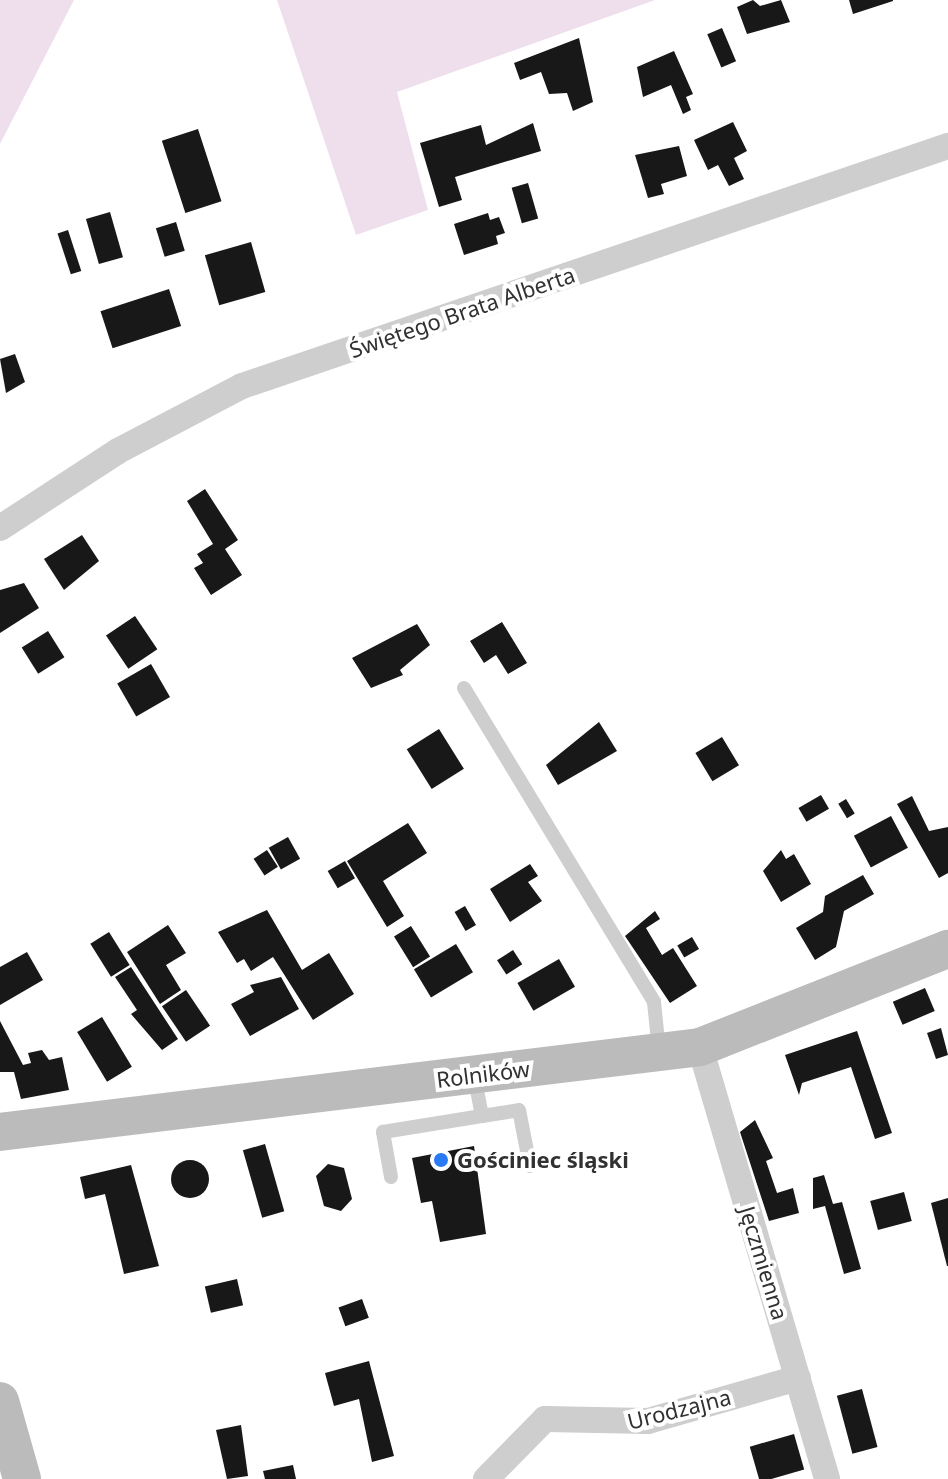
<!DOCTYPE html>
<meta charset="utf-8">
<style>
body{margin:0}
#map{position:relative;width:948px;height:1479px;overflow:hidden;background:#fff;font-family:"Noto Sans",sans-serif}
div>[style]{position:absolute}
.green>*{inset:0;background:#efdfed}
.building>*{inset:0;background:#181818;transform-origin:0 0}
.round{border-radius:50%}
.lane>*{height:14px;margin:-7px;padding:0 7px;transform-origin:7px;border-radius:7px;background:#cecece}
.street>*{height:26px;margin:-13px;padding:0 13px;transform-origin:13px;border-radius:13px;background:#cecece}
.secondary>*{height:38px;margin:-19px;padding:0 19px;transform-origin:19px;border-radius:19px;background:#bbb}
.dots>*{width:22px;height:22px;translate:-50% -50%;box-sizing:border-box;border:4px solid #fff;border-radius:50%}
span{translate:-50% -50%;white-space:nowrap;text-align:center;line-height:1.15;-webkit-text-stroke:8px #fff;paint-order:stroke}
.street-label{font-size:22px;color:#313131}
.poi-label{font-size:22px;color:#313131;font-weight:700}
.left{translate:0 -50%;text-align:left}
</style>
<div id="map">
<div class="green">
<i style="clip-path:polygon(0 0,74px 0,0 144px)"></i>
<i style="clip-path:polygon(277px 0,655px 0,397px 92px,428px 210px,356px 235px)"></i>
</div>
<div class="building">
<i style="clip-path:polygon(753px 0,760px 6px,781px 0,790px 22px,747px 34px,737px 7px)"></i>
<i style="clip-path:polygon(849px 0,893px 0,893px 1px,853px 14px)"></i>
<i style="left:722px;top:28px;width:36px;height:16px;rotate:67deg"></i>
<i style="clip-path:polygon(579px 38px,593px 102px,573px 111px,567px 93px,549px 94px,541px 72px,520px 80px,514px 63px)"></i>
<i style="clip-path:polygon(674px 51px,693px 94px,686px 97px,691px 110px,683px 114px,671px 85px,643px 97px,637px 67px)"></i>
<i style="clip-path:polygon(733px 122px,747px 151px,734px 158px,744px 179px,729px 186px,718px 165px,708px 170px,694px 140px)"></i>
<i style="clip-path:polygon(533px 123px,541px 151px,455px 177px,462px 200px,439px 207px,420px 143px,481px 125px,486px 145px)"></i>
<i style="left:198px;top:129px;width:76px;height:38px;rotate:72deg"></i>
<i style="clip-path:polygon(679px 146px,687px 176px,661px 184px,664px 194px,648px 198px,635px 155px)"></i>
<i style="left:528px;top:183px;width:37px;height:17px;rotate:74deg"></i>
<i style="left:110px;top:212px;width:47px;height:25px;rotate:74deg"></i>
<i style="clip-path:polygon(488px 213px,490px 220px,499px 217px,505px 233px,496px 236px,498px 244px,464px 255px,454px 224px)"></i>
<i style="left:176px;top:222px;width:30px;height:21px;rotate:73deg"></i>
<i style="left:68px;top:230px;width:43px;height:11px;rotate:72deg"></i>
<i style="left:251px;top:242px;width:52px;height:48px;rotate:74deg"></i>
<i style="left:169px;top:289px;width:39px;height:72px;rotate:72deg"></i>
<i style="clip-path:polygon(15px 354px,25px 382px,6px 393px,0 359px)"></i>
<i style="clip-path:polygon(205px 489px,238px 540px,225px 549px,242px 575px,211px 595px,194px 568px,203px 563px,197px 554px,213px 544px,187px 501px)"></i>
<i style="clip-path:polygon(82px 535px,99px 561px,64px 590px,44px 559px)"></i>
<i style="clip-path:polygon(24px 583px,39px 608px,0 633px,0 590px)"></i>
<i style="left:135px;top:616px;width:40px;height:35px;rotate:56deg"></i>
<i style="clip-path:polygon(502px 622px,527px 663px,508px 674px,496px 655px,484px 663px,470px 641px)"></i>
<i style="clip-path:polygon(417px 624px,430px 645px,400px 670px,403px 675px,371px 688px,352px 658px)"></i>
<i style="left:48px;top:631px;width:31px;height:31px;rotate:58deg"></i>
<i style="left:151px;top:664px;width:38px;height:39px;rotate:60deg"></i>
<i style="clip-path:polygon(599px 722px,617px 751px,558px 785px,546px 765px)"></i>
<i style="left:439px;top:729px;width:47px;height:38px;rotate:58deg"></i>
<i style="left:722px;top:737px;width:33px;height:31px;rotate:59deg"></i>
<i style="left:821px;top:795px;width:16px;height:26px;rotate:60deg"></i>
<i style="clip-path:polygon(912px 796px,929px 831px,948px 827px,948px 873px,939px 878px,897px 804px)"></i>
<i style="left:846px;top:799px;width:17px;height:9px;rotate:59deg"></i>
<i style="left:891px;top:816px;width:36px;height:42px;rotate:62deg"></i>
<i style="clip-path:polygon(408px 823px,427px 853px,383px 881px,404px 916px,387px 927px,347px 861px)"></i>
<i style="left:288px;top:837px;width:25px;height:22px;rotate:61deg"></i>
<i style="left:267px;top:850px;width:20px;height:16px;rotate:57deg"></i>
<i style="clip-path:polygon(781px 850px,786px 859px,794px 854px,811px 884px,781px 902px,763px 871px)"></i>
<i style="left:345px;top:861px;width:20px;height:20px;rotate:60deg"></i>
<i style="clip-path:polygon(530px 864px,538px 876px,528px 882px,542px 901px,510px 922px,490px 889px)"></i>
<i style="clip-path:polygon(863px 875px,874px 894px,844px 911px,836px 947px,815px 960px,796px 928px,823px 912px,825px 896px)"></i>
<i style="left:465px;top:906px;width:22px;height:12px;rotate:60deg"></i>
<i style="clip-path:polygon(267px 910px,302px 970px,329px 953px,354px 994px,313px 1020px,273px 957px,251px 971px,244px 959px,237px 963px,218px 932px)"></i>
<i style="clip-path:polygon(655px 911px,660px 919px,646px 928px,662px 955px,673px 948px,697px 986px,670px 1003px,625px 936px)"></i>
<i style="clip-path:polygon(168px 925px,186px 953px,166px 965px,181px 990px,160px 1004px,127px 952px)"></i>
<i style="left:411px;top:926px;width:36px;height:20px;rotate:58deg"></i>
<i style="left:109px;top:932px;width:39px;height:22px;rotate:58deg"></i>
<i style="left:692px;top:937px;width:14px;height:17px;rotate:60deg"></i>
<i style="left:456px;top:944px;width:33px;height:49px;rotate:59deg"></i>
<i style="left:513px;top:950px;width:17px;height:19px;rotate:57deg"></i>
<i style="clip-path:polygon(27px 952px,43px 980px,0 1005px,0 967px)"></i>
<i style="left:559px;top:959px;width:32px;height:48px;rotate:60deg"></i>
<i style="clip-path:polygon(131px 967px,178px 1039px,162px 1050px,131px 1014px,137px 1010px,115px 977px)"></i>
<i style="clip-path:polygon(281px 977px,299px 1009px,250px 1036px,231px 1004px,254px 992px,250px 985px)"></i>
<i style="left:925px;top:988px;width:25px;height:35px;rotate:67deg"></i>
<i style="left:186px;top:990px;width:43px;height:29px;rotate:56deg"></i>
<i style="left:102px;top:1017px;width:58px;height:29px;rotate:59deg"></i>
<i style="clip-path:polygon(0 1021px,23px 1065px,31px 1063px,28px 1053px,42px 1050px,49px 1060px,62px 1057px,69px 1090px,21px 1099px,14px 1072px,0 1072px)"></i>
<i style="clip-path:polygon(941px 1028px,948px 1055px,936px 1059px,927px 1033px)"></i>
<i style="clip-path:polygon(857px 1031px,892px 1133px,875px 1139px,851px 1067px,802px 1083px,799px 1095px,785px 1055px)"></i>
<i style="clip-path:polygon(755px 1120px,773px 1158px,766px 1161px,777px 1193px,793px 1188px,799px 1213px,769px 1221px,740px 1132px)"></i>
<i style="left:265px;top:1144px;width:70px;height:23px;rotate:74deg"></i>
<i style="clip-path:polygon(474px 1146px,486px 1234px,440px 1242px,432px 1201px,421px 1203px,412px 1158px)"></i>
<i class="round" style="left:171px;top:1160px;width:38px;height:38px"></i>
<i style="clip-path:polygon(328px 1164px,344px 1168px,352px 1199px,341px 1211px,324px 1206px,316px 1176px)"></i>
<i style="clip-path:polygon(131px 1165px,159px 1266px,124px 1274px,105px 1194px,85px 1199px,80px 1177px)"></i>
<i style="clip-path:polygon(824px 1175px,833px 1204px,842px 1202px,861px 1269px,844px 1274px,825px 1206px,813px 1209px,813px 1178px)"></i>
<i style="left:904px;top:1192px;width:30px;height:35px;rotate:75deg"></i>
<i style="clip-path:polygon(948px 1198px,948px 1266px,947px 1266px,931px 1203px)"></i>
<i style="left:237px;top:1279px;width:27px;height:33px;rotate:77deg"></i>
<i style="left:362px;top:1299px;width:20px;height:25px;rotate:70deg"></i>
<i style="clip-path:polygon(369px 1361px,394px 1456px,372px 1462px,359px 1399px,334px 1406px,325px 1373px)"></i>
<i style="left:862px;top:1389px;width:60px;height:26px;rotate:75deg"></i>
<i style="clip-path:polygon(241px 1425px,248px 1476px,227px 1479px,216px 1430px)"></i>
<i style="left:794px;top:1434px;width:37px;height:46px;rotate:74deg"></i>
<i style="clip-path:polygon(293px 1465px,296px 1479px,265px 1479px,263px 1471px)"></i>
</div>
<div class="lane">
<i style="left:464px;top:688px;width:367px;rotate:58.8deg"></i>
<i style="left:654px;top:1002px;width:49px;rotate:84.2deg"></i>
<i style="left:482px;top:1116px;width:37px;rotate:-9deg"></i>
<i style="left:519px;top:1110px;width:57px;rotate:78.9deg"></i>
<i style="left:391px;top:1177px;width:46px;rotate:-100.1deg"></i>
<i style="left:383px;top:1132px;width:100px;rotate:-9.2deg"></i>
<i style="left:482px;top:1116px;width:42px;rotate:-101deg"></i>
</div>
<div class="street">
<i style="left:0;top:528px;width:141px;rotate:-33.1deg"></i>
<i style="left:118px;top:451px;width:140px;rotate:-27.7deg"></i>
<i style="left:242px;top:386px;width:746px;rotate:-18.78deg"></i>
<i style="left:700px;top:1047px;width:450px;rotate:73.6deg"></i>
<i style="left:486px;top:1479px;width:84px;rotate:-45.5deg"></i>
<i style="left:545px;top:1419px;width:103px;rotate:1.1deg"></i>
<i style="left:648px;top:1421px;width:156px;rotate:-16deg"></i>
</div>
<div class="secondary">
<i style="left:0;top:1132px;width:705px;rotate:-6.92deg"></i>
<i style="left:700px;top:1047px;width:267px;rotate:-21.6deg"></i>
<i style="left:0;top:1401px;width:81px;rotate:74.2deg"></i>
</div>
<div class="dots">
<i style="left:441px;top:1160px;background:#297af3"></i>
</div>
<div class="street-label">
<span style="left:462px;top:312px;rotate:-19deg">Świętego Brata Alberta</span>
<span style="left:483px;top:1074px;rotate:-7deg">Rolników</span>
<span style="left:764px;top:1263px;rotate:73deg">Jęczmienna</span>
<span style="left:679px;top:1409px;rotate:-14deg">Urodzajna</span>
</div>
<div class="poi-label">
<span class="left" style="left:457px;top:1160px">Gościniec śląski</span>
</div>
</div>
